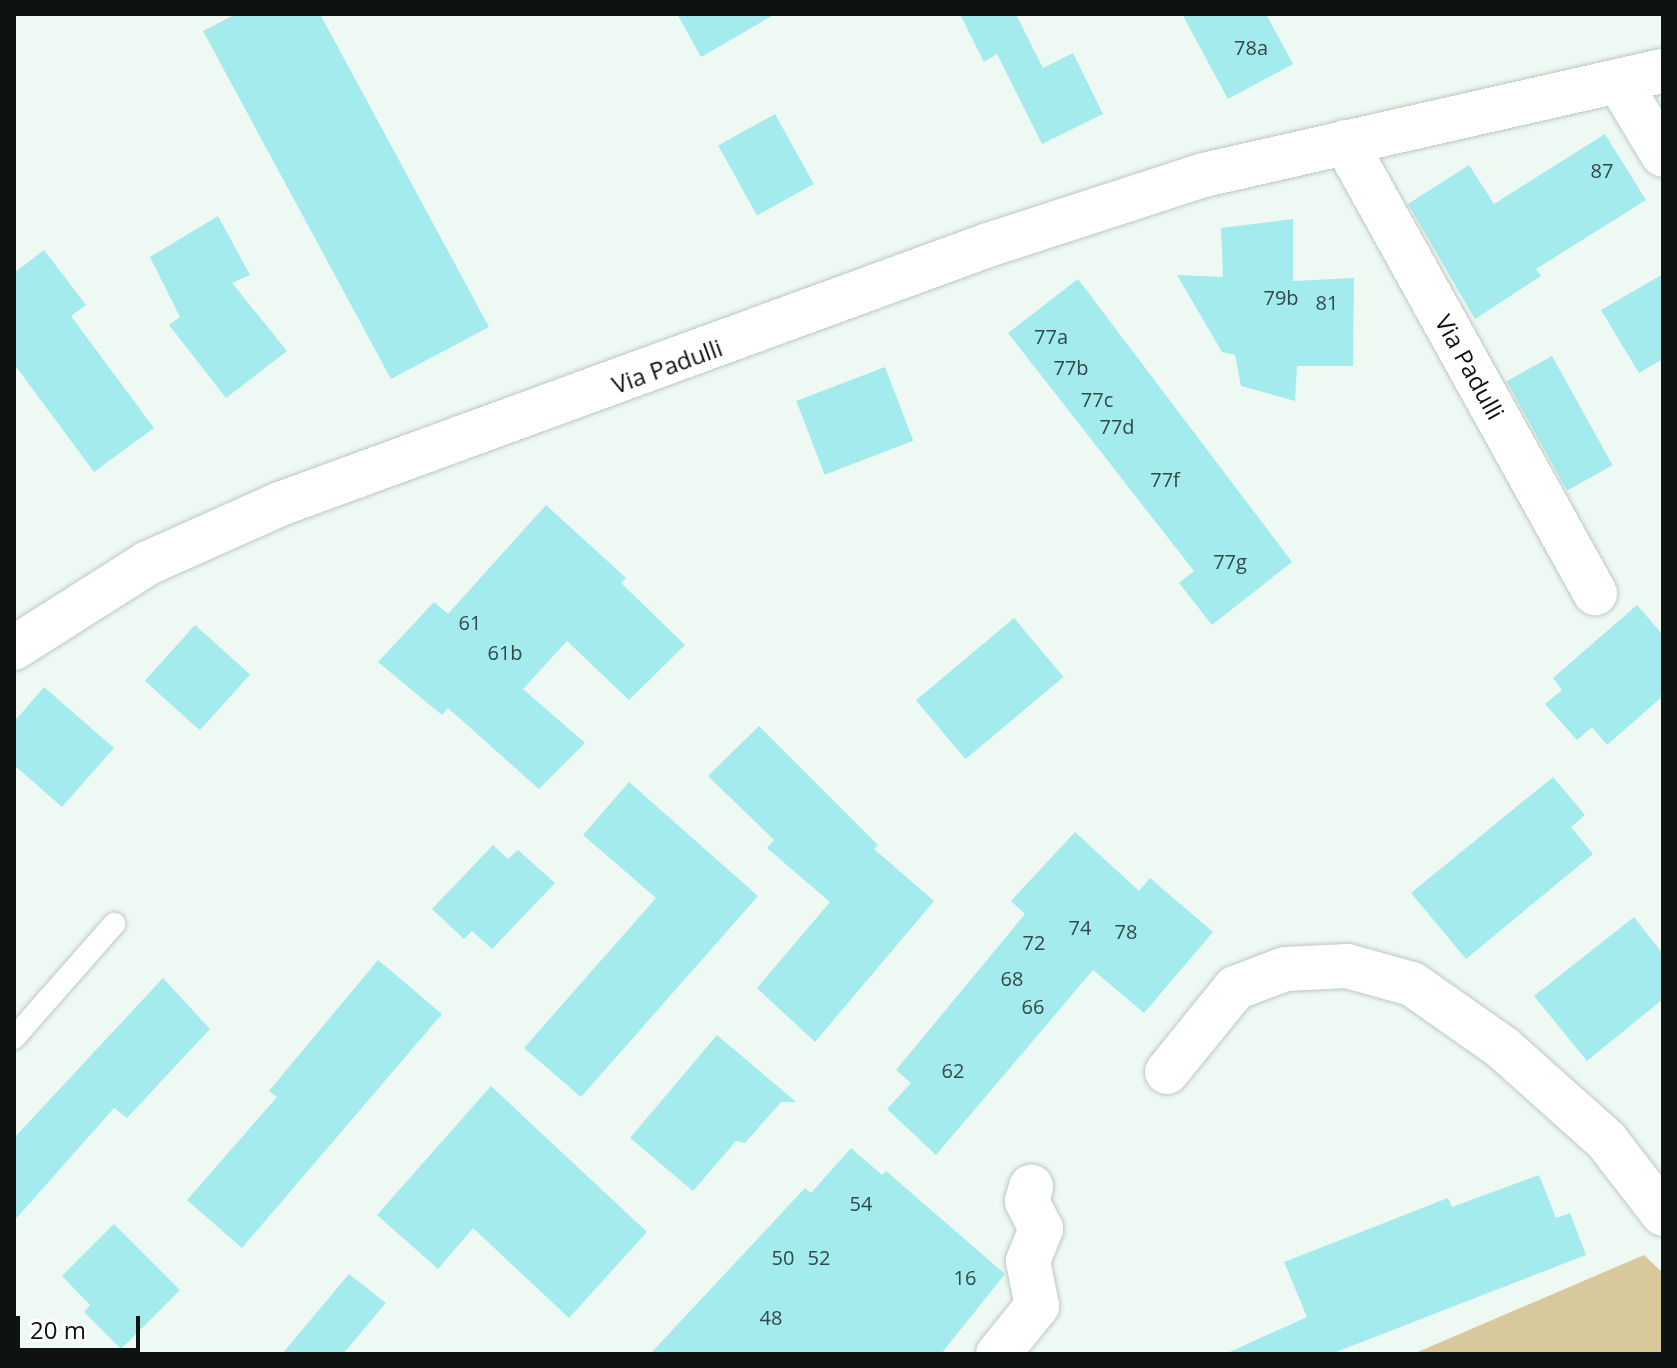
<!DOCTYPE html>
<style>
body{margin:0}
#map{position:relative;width:1677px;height:1368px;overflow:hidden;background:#eef9f3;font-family:"Open Sans",sans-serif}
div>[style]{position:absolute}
.green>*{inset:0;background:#d7c99b}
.building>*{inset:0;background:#a3ebed;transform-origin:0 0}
.roads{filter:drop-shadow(0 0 2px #bdc8c2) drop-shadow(0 0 2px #bdc8c2)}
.lane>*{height:22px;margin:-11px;padding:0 11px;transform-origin:11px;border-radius:11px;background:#fff}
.street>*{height:44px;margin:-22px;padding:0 22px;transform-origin:22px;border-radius:22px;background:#fff}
span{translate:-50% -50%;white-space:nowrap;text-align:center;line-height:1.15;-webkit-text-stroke:8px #fff;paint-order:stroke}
.number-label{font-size:20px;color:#334847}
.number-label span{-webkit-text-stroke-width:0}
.street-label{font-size:24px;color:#0e1210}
.frame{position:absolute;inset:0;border:16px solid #0e1210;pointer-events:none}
.scale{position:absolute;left:16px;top:1316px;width:124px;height:36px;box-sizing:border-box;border:4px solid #0e1210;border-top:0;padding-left:10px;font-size:24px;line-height:28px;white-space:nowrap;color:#0e1210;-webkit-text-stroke:6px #fff;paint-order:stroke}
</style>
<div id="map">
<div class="green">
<i style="clip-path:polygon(1644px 1255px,1663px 1273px,1663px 1354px,1413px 1354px)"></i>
</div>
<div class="building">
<i style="clip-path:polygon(236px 14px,320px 14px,489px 327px,391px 379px,203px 31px)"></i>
<i style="clip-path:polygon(677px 14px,775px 14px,701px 57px)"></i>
<i style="clip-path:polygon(960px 14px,1016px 14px,1043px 68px,1073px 53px,1103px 114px,1042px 144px,997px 54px,984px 62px)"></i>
<i style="clip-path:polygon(1182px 14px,1266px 14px,1293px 64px,1228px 99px)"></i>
<i style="left:775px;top:114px;width:80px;height:65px;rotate:61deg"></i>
<i style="clip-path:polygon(1605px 134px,1646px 200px,1536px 269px,1541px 276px,1475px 319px,1408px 204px,1469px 165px,1494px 204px)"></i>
<i style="clip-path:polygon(218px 216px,250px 275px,232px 283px,287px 351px,226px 398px,169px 325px,180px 317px,150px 257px)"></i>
<i style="clip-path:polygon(1293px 219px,1293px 281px,1354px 278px,1353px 366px,1297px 366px,1295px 401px,1241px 386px,1235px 355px,1222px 352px,1177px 275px,1223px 277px,1221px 228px)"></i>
<i style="clip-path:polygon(44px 250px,86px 305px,71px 316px,154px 428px,94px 472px,14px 364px,14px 273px)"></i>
<i style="clip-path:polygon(1663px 274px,1663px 359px,1639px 373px,1601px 310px)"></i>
<i style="clip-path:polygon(1078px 279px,1292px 562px,1212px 625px,1179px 583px,1194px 571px,1008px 333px)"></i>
<i style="left:1552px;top:356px;width:125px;height:52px;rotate:61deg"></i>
<i style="left:885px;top:367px;width:79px;height:95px;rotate:69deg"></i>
<i style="clip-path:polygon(546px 505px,626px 578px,621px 583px,685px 645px,629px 700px,567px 641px,523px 689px,585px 743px,539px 789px,448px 708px,442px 715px,378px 662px,434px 602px,448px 614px)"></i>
<i style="clip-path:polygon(1637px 605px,1663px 635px,1663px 696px,1607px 745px,1592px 727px,1577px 740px,1545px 704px,1562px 690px,1553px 678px)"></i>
<i style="left:1014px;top:618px;width:77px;height:128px;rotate:50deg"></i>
<i style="left:195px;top:625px;width:74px;height:75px;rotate:42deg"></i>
<i style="clip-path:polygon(44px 687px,114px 748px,62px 807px,14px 765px,14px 722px)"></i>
<i style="clip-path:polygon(759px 726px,878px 845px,874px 849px,934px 901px,815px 1042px,757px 988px,830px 902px,767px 848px,774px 840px,708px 776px)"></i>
<i style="clip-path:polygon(1553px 777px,1585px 815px,1571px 827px,1593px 854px,1466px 959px,1411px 893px)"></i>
<i style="clip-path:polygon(629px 782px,758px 896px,581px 1097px,524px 1048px,656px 898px,583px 835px)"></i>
<i style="clip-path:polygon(1075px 832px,1139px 891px,1150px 878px,1213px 932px,1144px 1013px,1093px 970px,936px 1155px,887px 1109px,911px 1083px,896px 1070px,1025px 914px,1011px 901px)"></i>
<i style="clip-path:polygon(493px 845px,508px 859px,518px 850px,555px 883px,492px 949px,472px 931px,464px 939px,432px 909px)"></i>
<i style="clip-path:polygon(1634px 917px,1663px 954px,1663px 999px,1587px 1061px,1534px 996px)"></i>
<i style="clip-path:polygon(378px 960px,442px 1014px,242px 1248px,187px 1200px,277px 1097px,269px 1091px)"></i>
<i style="clip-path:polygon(163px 978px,210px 1029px,127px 1118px,114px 1108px,14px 1221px,14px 1138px)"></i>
<i style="clip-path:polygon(717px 1035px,796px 1102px,781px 1102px,745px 1143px,736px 1141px,693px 1191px,630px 1138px)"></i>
<i style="clip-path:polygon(491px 1086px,647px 1232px,569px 1318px,473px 1228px,438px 1269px,377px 1215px)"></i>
<i style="clip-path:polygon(851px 1148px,882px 1175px,886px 1171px,1005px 1274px,941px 1354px,650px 1354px,805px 1188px,811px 1193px)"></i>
<i style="clip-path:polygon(1539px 1175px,1556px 1218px,1570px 1213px,1586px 1255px,1331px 1354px,1225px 1354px,1307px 1317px,1284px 1262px,1448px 1198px,1452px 1207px)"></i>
<i style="clip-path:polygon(114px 1224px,180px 1290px,121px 1349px,84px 1312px,90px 1305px,62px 1276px)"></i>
<i style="clip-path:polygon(349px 1274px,386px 1303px,343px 1354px,282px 1354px)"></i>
</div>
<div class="roads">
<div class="lane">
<i style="left:14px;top:1038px;width:152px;rotate:-48.7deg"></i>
</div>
<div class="street">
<i style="left:1619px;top:82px;width:85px;rotate:58.9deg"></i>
<i style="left:1345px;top:142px;width:516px;rotate:61deg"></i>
<i style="left:14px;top:648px;width:159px;rotate:-32.4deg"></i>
<i style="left:148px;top:563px;width:145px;rotate:-24.1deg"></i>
<i style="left:280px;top:504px;width:754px;rotate:-20.09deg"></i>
<i style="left:988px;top:245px;width:227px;rotate:-18deg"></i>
<i style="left:1204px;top:175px;width:471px;rotate:-12.8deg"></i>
<i style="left:1167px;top:1072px;width:108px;rotate:-51deg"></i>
<i style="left:1235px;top:988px;width:53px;rotate:-20.8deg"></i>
<i style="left:1285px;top:969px;width:62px;rotate:-2.8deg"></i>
<i style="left:1347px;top:966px;width:67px;rotate:15.5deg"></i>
<i style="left:1412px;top:984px;width:111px;rotate:35.1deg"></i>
<i style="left:1503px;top:1048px;width:138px;rotate:41.8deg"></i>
<i style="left:1606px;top:1140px;width:93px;rotate:52.4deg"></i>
<i style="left:998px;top:1354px;width:62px;rotate:-50.9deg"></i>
<i style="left:1037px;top:1306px;width:46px;rotate:-101.3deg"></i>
<i style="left:1028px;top:1261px;width:35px;rotate:-68deg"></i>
<i style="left:1041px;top:1229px;width:31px;rotate:-117deg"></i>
<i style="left:1027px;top:1201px;width:15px;rotate:-74deg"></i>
</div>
</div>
<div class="number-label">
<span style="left:1251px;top:47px">78a</span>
<span style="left:1602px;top:170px">87</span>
<span style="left:1281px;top:297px">79b</span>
<span style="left:1327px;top:302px">81</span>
<span style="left:1051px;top:336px">77a</span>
<span style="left:1071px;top:367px">77b</span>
<span style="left:1097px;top:399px">77c</span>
<span style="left:1117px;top:426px">77d</span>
<span style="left:1165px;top:479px">77f</span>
<span style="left:1230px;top:561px">77g</span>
<span style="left:470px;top:622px">61</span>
<span style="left:505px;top:652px">61b</span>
<span style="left:1080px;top:927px">74</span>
<span style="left:1126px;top:931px">78</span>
<span style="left:1034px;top:942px">72</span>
<span style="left:1012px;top:978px">68</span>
<span style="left:1033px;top:1006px">66</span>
<span style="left:953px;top:1070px">62</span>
<span style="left:861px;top:1203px">54</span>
<span style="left:783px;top:1257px">50</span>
<span style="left:819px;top:1257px">52</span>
<span style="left:965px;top:1277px">16</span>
<span style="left:771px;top:1317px">48</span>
</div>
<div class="street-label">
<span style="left:667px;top:366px;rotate:-20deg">Via Padulli</span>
<span style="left:1470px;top:367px;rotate:61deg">Via Padulli</span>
</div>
<div class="frame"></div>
<div class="scale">20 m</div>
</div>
